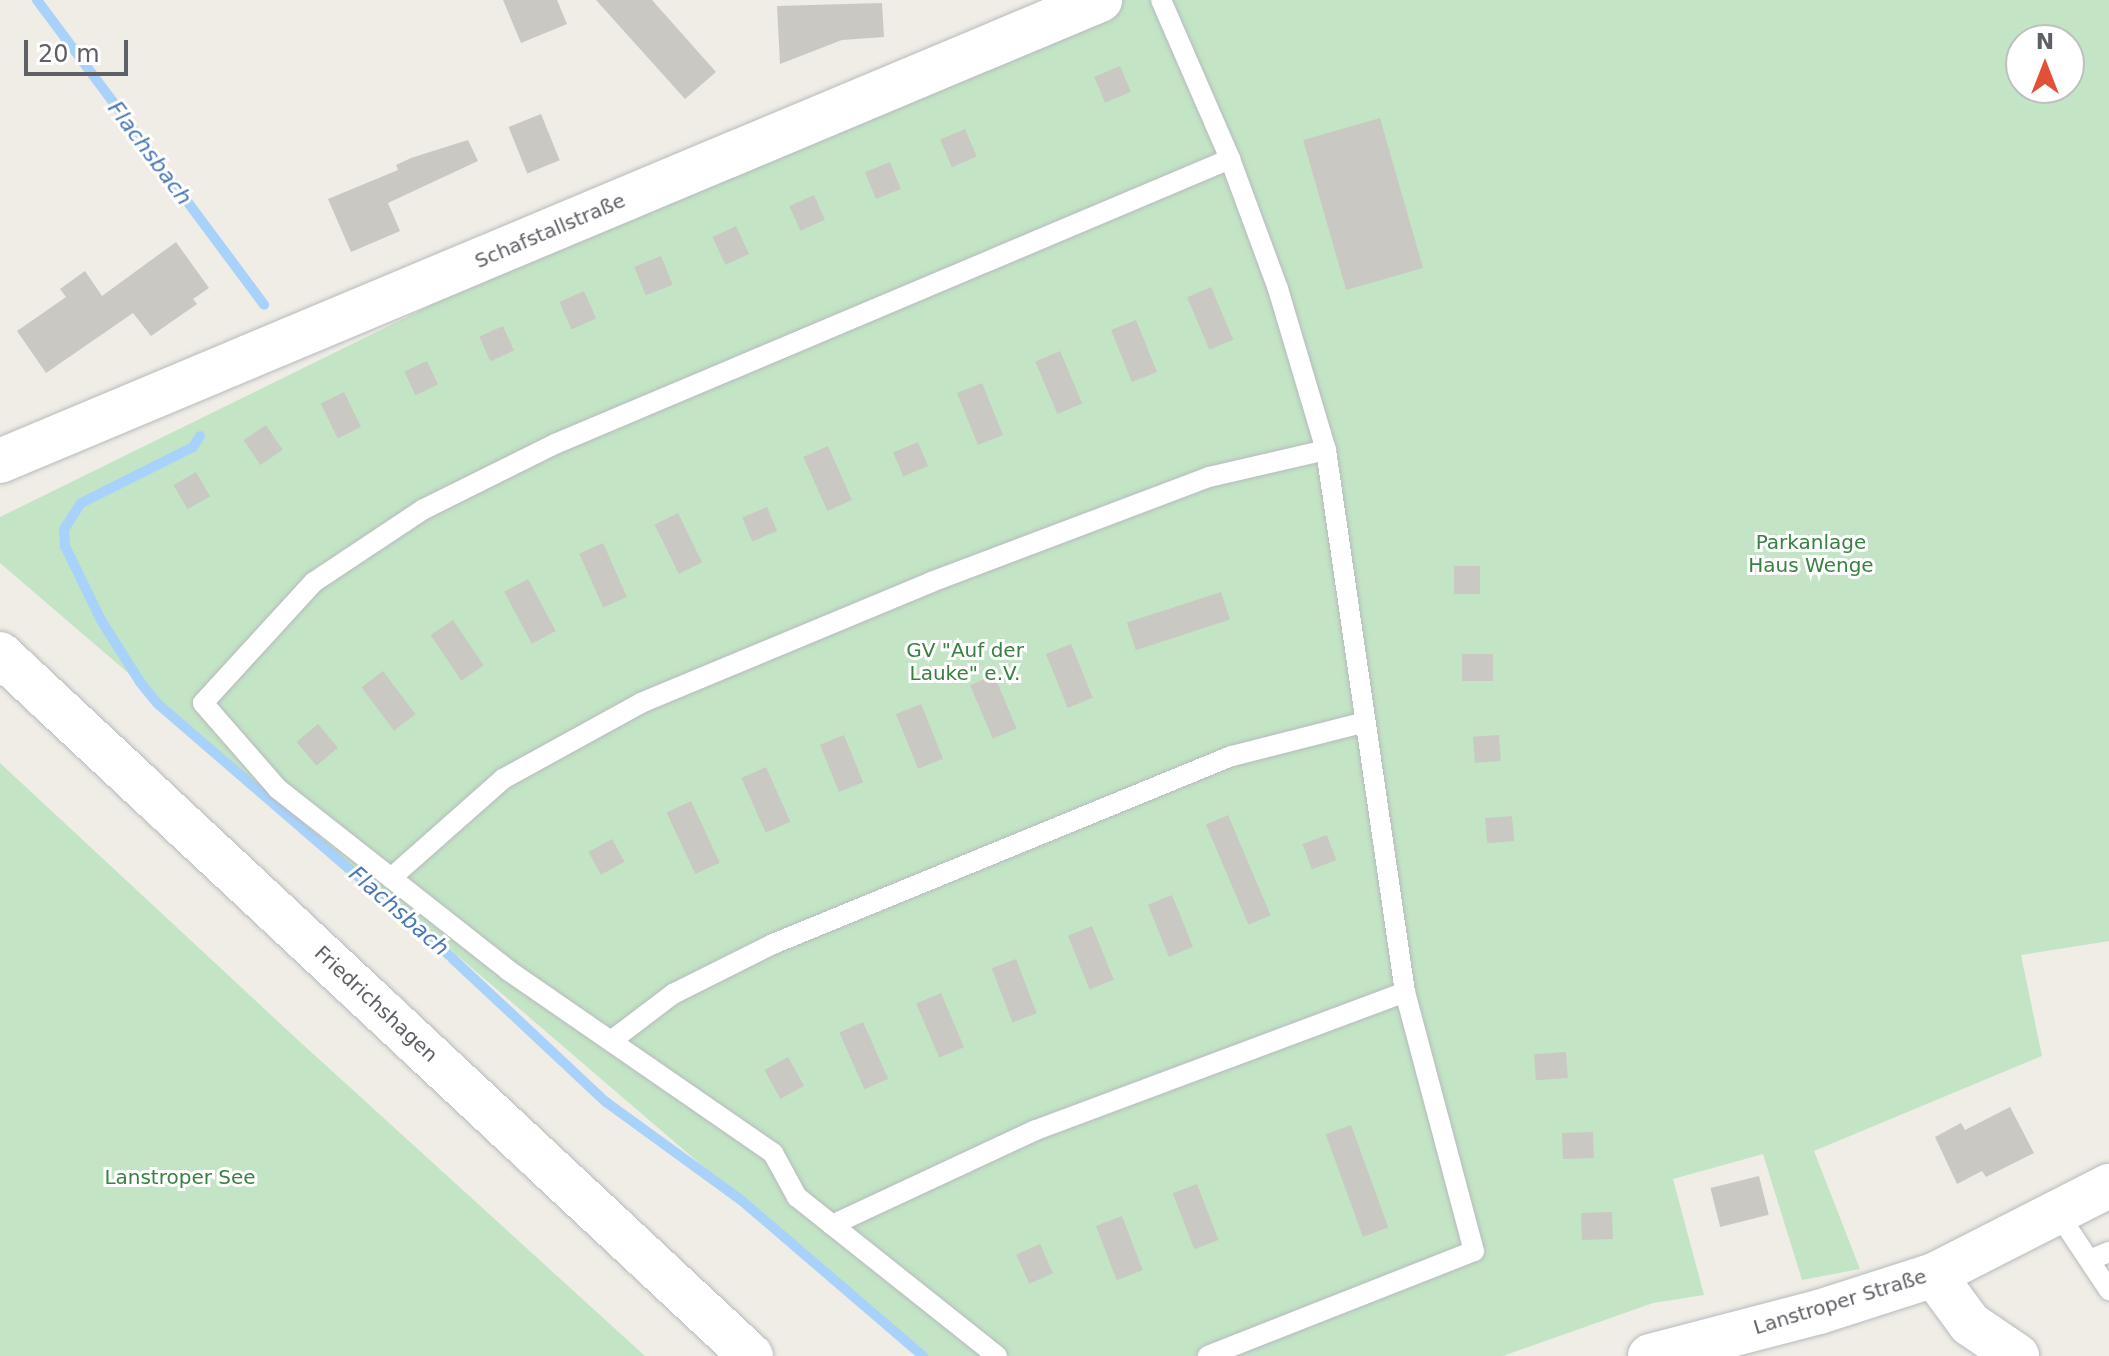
<!DOCTYPE html>
<meta charset="utf-8">
<style>
body{margin:0}
#map{position:relative;width:2109px;height:1356px;overflow:hidden;background:#efede5;font-family:"DejaVu Sans",sans-serif}
div>[style]{position:absolute}
.green>*{inset:0;background:#c3e5c5}
.stream>*{height:10px;margin:-5px;padding:0 5px;transform-origin:5px;border-radius:5px;background:#a9d2fb}
.building>*{inset:0;background:#cac8c2;transform-origin:0 0}
.roads{filter:drop-shadow(0 0 2px #b7babe) drop-shadow(0 0 2px #b7babe)}
.service>*{height:20px;margin:-10px;padding:0 10px;transform-origin:10px;border-radius:10px;background:#fff}
.tertiary>*{height:44px;margin:-22px;padding:0 22px;transform-origin:22px;border-radius:22px;background:#fff}
.secondary>*{height:44px;margin:-22px;padding:0 22px;transform-origin:22px;border-radius:22px;background:#fff}
span{translate:-50% -50%;white-space:nowrap;text-align:center;line-height:1.15;-webkit-text-stroke:6px #fff;paint-order:stroke}
.street-label{font-size:20px;color:#5d6065}
.park-label{font-size:20px;color:#388140}
.water-label{font-size:22px;color:#4877b5;font-style:italic}
.north{position:absolute;left:2005px;top:24px;width:80px;height:80px;box-sizing:border-box;background:#fff;border:2px solid #bebfc1;border-radius:50%;rotate:0deg;font-size:22px;font-weight:700;line-height:32px;text-align:center;color:#5d6065}
.north::after{content:'';display:block;margin:auto;width:28px;height:36px;background:#e25038;clip-path:polygon(50% 0,100% 100%,50% 72%,0 100%)}
.scale{position:absolute;left:24px;top:40px;width:104px;height:36px;box-sizing:border-box;border:4px solid #5d6065;border-top:0;padding-left:10px;font-size:24px;line-height:28px;white-space:nowrap;color:#5d6065;-webkit-text-stroke:6px #fff;paint-order:stroke}
</style>
<div id="map">
<div class="green">
<i style="clip-path:polygon(evenodd,1100px 0,2109px 0,2109px 941px,2021px 955px,2042px 1056px,1814px 1151px,1860px 1269px,1802px 1280px,1763px 1154px,1673px 1179px,1704px 1295px,1653px 1303px,1503px 1356px,924px 1356px,0 563px,0 517px,767px 140px,1100px 0,2021px 40px,2069px 40px,2069px 88px,2021px 88px,2021px 40px)"></i>
<i style="clip-path:polygon(0 763px,299px 1041px,645px 1356px,0 1356px)"></i>
</div>
<div class="stream">
<i style="left:37px;top:0;width:380px;rotate:53.3deg"></i>
<i style="left:200px;top:436px;width:13px;rotate:122deg"></i>
<i style="left:193px;top:447px;width:125px;rotate:153.4deg"></i>
<i style="left:81px;top:503px;width:31px;rotate:123deg"></i>
<i style="left:64px;top:529px;width:17px;rotate:87deg"></i>
<i style="left:65px;top:546px;width:82px;rotate:64.1deg"></i>
<i style="left:101px;top:620px;width:73px;rotate:57.8deg"></i>
<i style="left:140px;top:682px;width:28px;rotate:51deg"></i>
<i style="left:158px;top:704px;width:390px;rotate:40.8deg"></i>
<i style="left:453px;top:959px;width:209px;rotate:43.1deg"></i>
<i style="left:606px;top:1102px;width:167px;rotate:36deg"></i>
<i style="left:741px;top:1200px;width:240px;rotate:40.6deg"></i>
</div>
<div class="building">
<i style="clip-path:polygon(503px 0,557px 0,567px 24px,521px 43px)"></i>
<i style="clip-path:polygon(596px 0,652px 0,716px 72px,685px 99px)"></i>
<i style="clip-path:polygon(882px 3px,884px 37px,842px 40px,780px 64px,777px 6px)"></i>
<i style="left:1120px;top:66px;width:28px;height:28px;rotate:67deg"></i>
<i style="left:541px;top:114px;width:50px;height:35px;rotate:68deg"></i>
<i style="left:1380px;top:118px;width:156px;height:80px;rotate:74deg"></i>
<i style="left:965px;top:129px;width:30px;height:27px;rotate:67deg"></i>
<i style="clip-path:polygon(468px 140px,478px 161px,388px 203px,400px 231px,351px 252px,328px 199px,398px 170px,396px 165px,411px 158px)"></i>
<i style="left:890px;top:162px;width:29px;height:27px;rotate:68deg"></i>
<i style="left:814px;top:195px;width:27px;height:27px;rotate:66deg"></i>
<i style="left:736px;top:226px;width:31px;height:26px;rotate:65deg"></i>
<i style="clip-path:polygon(176px 242px,209px 288px,193px 299px,197px 304px,151px 336px,133px 313px,46px 373px,17px 331px,66px 297px,60px 289px,85px 271px,102px 296px)"></i>
<i style="left:661px;top:256px;width:31px;height:29px;rotate:68deg"></i>
<i style="left:1211px;top:287px;width:57px;height:26px;rotate:67deg"></i>
<i style="left:584px;top:291px;width:30px;height:27px;rotate:66deg"></i>
<i style="left:1136px;top:320px;width:56px;height:27px;rotate:68deg"></i>
<i style="left:503px;top:326px;width:27px;height:26px;rotate:66deg"></i>
<i style="left:1060px;top:351px;width:57px;height:27px;rotate:67deg"></i>
<i style="left:427px;top:361px;width:26px;height:25px;rotate:65deg"></i>
<i style="left:982px;top:383px;width:56px;height:27px;rotate:68deg"></i>
<i style="left:344px;top:392px;width:39px;height:26px;rotate:64deg"></i>
<i style="left:266px;top:425px;width:30px;height:27px;rotate:56deg"></i>
<i style="left:918px;top:442px;width:26px;height:27px;rotate:67deg"></i>
<i style="left:828px;top:446px;width:59px;height:27px;rotate:66deg"></i>
<i style="left:196px;top:472px;width:28px;height:26px;rotate:60deg"></i>
<i style="left:767px;top:507px;width:26px;height:27px;rotate:67deg"></i>
<i style="left:678px;top:513px;width:55px;height:26px;rotate:64deg"></i>
<i style="left:603px;top:543px;width:59px;height:26px;rotate:66deg"></i>
<i style="left:1454px;top:566px;width:26px;height:28px"></i>
<i style="left:528px;top:579px;width:59px;height:27px;rotate:62deg"></i>
<i style="left:1221px;top:592px;width:29px;height:99px;rotate:72deg"></i>
<i style="left:453px;top:620px;width:55px;height:27px;rotate:56deg"></i>
<i style="left:1071px;top:644px;width:58px;height:27px;rotate:68deg"></i>
<i style="left:1462px;top:654px;width:31px;height:27px"></i>
<i style="left:383px;top:671px;width:54px;height:27px;rotate:53deg"></i>
<i style="left:994px;top:675px;width:58px;height:26px;rotate:67deg"></i>
<i style="left:921px;top:704px;width:59px;height:27px;rotate:68deg"></i>
<i style="left:318px;top:724px;width:31px;height:28px;rotate:50deg"></i>
<i style="left:844px;top:735px;width:51px;height:26px;rotate:68deg"></i>
<i style="left:1499px;top:735px;width:26px;height:26px;rotate:86deg"></i>
<i style="left:766px;top:767px;width:60px;height:27px;rotate:66deg"></i>
<i style="left:691px;top:801px;width:68px;height:27px;rotate:65deg"></i>
<i style="left:1228px;top:815px;width:109px;height:24px;rotate:67deg"></i>
<i style="left:1512px;top:816px;width:25px;height:27px;rotate:85deg"></i>
<i style="left:1327px;top:835px;width:27px;height:26px;rotate:70deg"></i>
<i style="left:612px;top:839px;width:26px;height:27px;rotate:61deg"></i>
<i style="left:1172px;top:895px;width:56px;height:26px;rotate:68deg"></i>
<i style="left:1092px;top:926px;width:58px;height:26px;rotate:68deg"></i>
<i style="left:1016px;top:959px;width:58px;height:26px;rotate:69deg"></i>
<i style="left:941px;top:993px;width:59px;height:27px;rotate:67deg"></i>
<i style="left:863px;top:1022px;width:62px;height:26px;rotate:66deg"></i>
<i style="left:1566px;top:1052px;width:26px;height:32px;rotate:86deg"></i>
<i style="left:788px;top:1057px;width:33px;height:27px;rotate:61deg"></i>
<i style="clip-path:polygon(2010px 1107px,2034px 1153px,1986px 1177px,1982px 1171px,1957px 1184px,1935px 1137px,1961px 1123px,1965px 1130px)"></i>
<i style="left:1351px;top:1125px;width:109px;height:27px;rotate:70deg"></i>
<i style="left:1593px;top:1132px;width:26px;height:31px;rotate:88deg"></i>
<i style="left:1759px;top:1176px;width:40px;height:50px;rotate:76deg"></i>
<i style="left:1197px;top:1184px;width:60px;height:26px;rotate:69deg"></i>
<i style="left:1612px;top:1212px;width:27px;height:31px;rotate:88deg"></i>
<i style="left:1122px;top:1216px;width:58px;height:28px;rotate:69deg"></i>
<i style="left:1040px;top:1244px;width:32px;height:26px;rotate:66deg"></i>
</div>
<div class="roads">
<div class="service">
<i style="left:1161px;top:0;width:173px;rotate:66.5deg"></i>
<i style="left:1230px;top:159px;width:139px;rotate:69.7deg"></i>
<i style="left:1278px;top:289px;width:168px;rotate:73.4deg"></i>
<i style="left:1326px;top:450px;width:548px;rotate:81.71deg"></i>
<i style="left:1405px;top:992px;width:268px;rotate:75.1deg"></i>
<i style="left:1474px;top:1251px;width:286px;rotate:158.5deg"></i>
<i style="left:391px;top:878px;width:149px;rotate:-41.5deg"></i>
<i style="left:503px;top:779px;width:158px;rotate:-28.8deg"></i>
<i style="left:641px;top:703px;width:314px;rotate:-22.6deg"></i>
<i style="left:931px;top:582px;width:297px;rotate:-20.7deg"></i>
<i style="left:1209px;top:477px;width:120px;rotate:-13deg"></i>
<i style="left:611px;top:1041px;width:78px;rotate:-37.2deg"></i>
<i style="left:673px;top:994px;width:112px;rotate:-26.6deg"></i>
<i style="left:773px;top:944px;width:496px;rotate:-22.3deg"></i>
<i style="left:1232px;top:756px;width:137px;rotate:-14.3deg"></i>
<i style="left:2057px;top:1212px;width:94px;rotate:56.3deg"></i>
<i style="left:832px;top:1225px;width:225px;rotate:-25deg"></i>
<i style="left:1036px;top:1130px;width:394px;rotate:-20.5deg"></i>
<i style="left:2090px;top:1260px;width:21px;rotate:-23deg"></i>
<i style="left:997px;top:1356px;width:256px;rotate:-141.5deg"></i>
<i style="left:797px;top:1197px;width:50px;rotate:-118.6deg"></i>
<i style="left:773px;top:1153px;width:322px;rotate:-145.4deg"></i>
<i style="left:508px;top:970px;width:293px;rotate:-141.8deg"></i>
<i style="left:278px;top:789px;width:114px;rotate:-131.1deg"></i>
<i style="left:203px;top:703px;width:164px;rotate:-47.5deg"></i>
<i style="left:314px;top:582px;width:132px;rotate:-33.6deg"></i>
<i style="left:424px;top:509px;width:146px;rotate:-26.4deg"></i>
<i style="left:555px;top:444px;width:733px;rotate:-22.89deg"></i>
</div>
<div class="tertiary">
<i style="left:0;top:461px;width:1193px;rotate:-22.74deg"></i>
<i style="left:1934px;top:1275px;width:196px;rotate:-27deg"></i>
</div>
<div class="secondary">
<i style="left:0;top:654px;width:1028px;rotate:43.07deg"></i>
<i style="left:1650px;top:1356px;width:175px;rotate:-14.6deg"></i>
<i style="left:1819px;top:1312px;width:121px;rotate:-17.8deg"></i>
<i style="left:1934px;top:1275px;width:61px;rotate:53.7deg"></i>
<i style="left:1970px;top:1324px;width:57px;rotate:34.2deg"></i>
</div>
</div>
<div class="street-label">
<span style="left:550px;top:231px;rotate:-23deg">Schafstallstraße</span>
<span style="left:376px;top:1004px;rotate:43deg">Friedrichshagen</span>
<span style="left:1840px;top:1302px;rotate:-17deg">Lanstroper Straße</span>
</div>
<div class="park-label">
<span style="left:1811px;top:554px">Parkanlage<br>Haus Wenge</span>
<span style="left:965px;top:662px">GV "Auf der<br>Lauke" e.V.</span>
<span style="left:180px;top:1177px">Lanstroper See</span>
</div>
<div class="water-label">
<span style="left:150px;top:153px;rotate:53deg">Flachsbach</span>
<span style="left:399px;top:911px;rotate:41deg">Flachsbach</span>
</div>
<div class="north">N</div>
<div class="scale">20 m</div>
</div>
